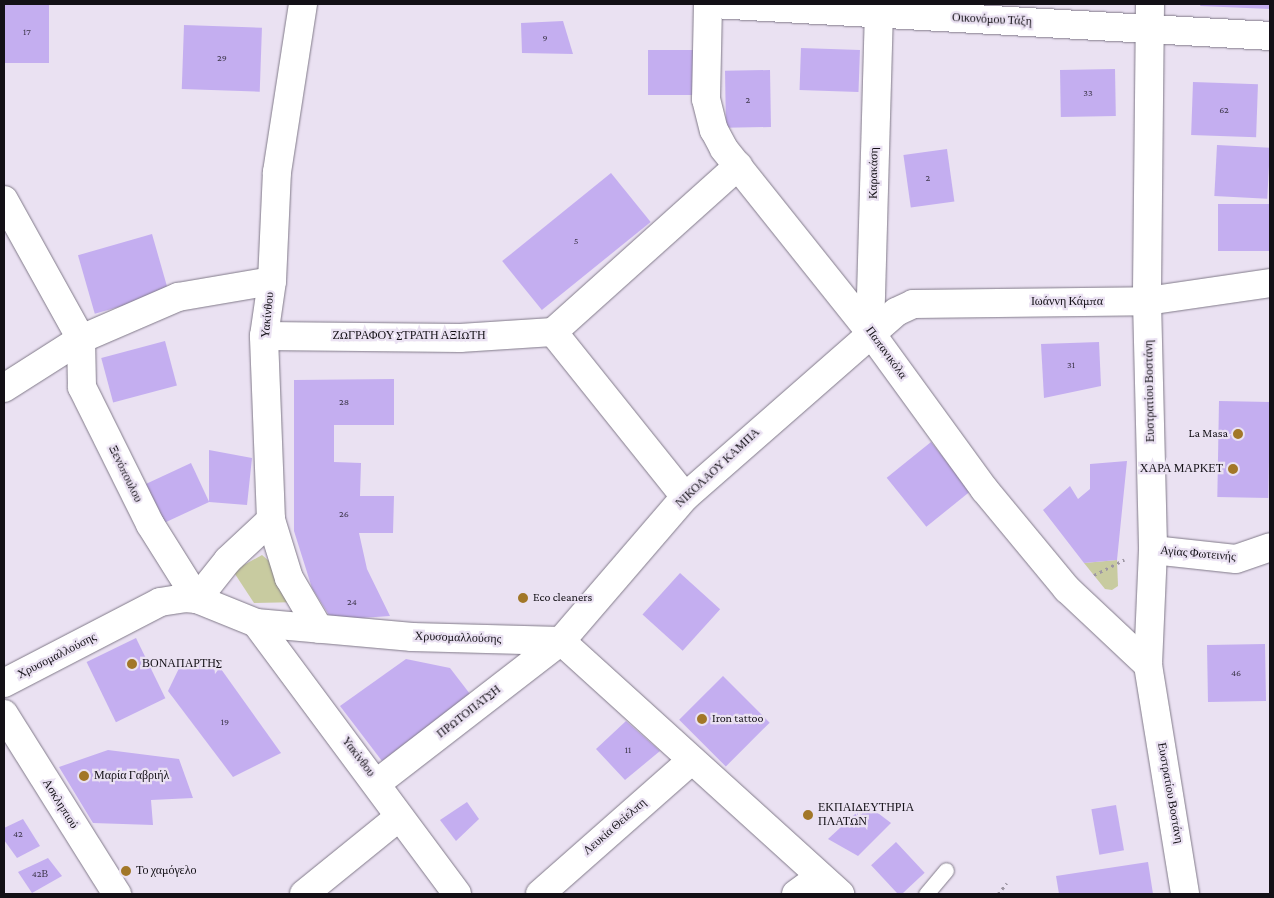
<!DOCTYPE html>
<meta charset="utf-8">
<style>
body{margin:0}
#map{position:relative;width:1274px;height:898px;overflow:hidden;background:#eae1f2;font-family:"Crimson Pro",serif}
div>[style]{position:absolute}
.green>*{inset:0;background:#c8cba0}
.building>*{inset:0;background:#c4aef0;transform-origin:0 0}
.path>*{height:3px;margin-top:-1.5px;transform-origin:0;background:repeating-linear-gradient(90deg,#9d96a3 0 2.5px,transparent 0 6.5px)}
.roads{filter:drop-shadow(0 0 1px #817a89) drop-shadow(0 0 1px #817a89)}
.lane>*{height:15px;margin:-7.5px;padding:0 7.5px;transform-origin:7.5px;border-radius:7.5px;background:#fff}
.street>*{height:28px;margin:-14px;padding:0 14px;transform-origin:14px;border-radius:14px;background:#fff}
.secondary>*{height:28px;margin:-14px;padding:0 14px;transform-origin:14px;border-radius:14px;background:#fff}
.dots>*{width:14px;height:14px;translate:-50% -50%;box-sizing:border-box;border:2px solid #eae1f2;border-radius:50%}
span{translate:-50% -50%;white-space:nowrap;text-align:center;line-height:1.15;-webkit-text-stroke:4.5px #eae1f2;paint-order:stroke}
.number-label{font-size:10px;color:#3f384c}
.number-label span{-webkit-text-stroke-width:0}
.street-label{font-size:12px;color:#131016}
.poi-label{font-size:12px;color:#131016}
.right{translate:-100% -50%;text-align:right}
.left{translate:0 -50%;text-align:left}
.frame{position:absolute;inset:0;border:5px solid #131016;pointer-events:none}
</style>
<div id="map">
<div class="green">
<i style="clip-path:polygon(262px 555px,289px 578px,301px 602px,254px 603px,233px 571px)"></i>
<i style="clip-path:polygon(1117px 560px,1118px 586px,1112px 590px,1105px 589px,1084px 563px)"></i>
</div>
<div class="building">
<i style="left:4px;top:4px;width:45px;height:59px"></i>
<i style="clip-path:polygon(1201px 4px,1270px 4px,1270px 9px,1200px 6px)"></i>
<i style="clip-path:polygon(563px 21px,573px 54px,522px 53px,521px 23px)"></i>
<i style="left:184px;top:25px;width:78px;height:64px;rotate:2deg"></i>
<i style="left:801px;top:48px;width:59px;height:42px;rotate:2deg"></i>
<i style="left:648px;top:50px;width:47px;height:45px"></i>
<i style="left:1115px;top:69px;width:47px;height:55px;rotate:89deg"></i>
<i style="left:770px;top:70px;width:57px;height:45px;rotate:89deg"></i>
<i style="left:1193px;top:82px;width:65px;height:53px;rotate:2deg"></i>
<i style="left:1217px;top:145px;width:53px;height:51px;rotate:3deg"></i>
<i style="left:947px;top:149px;width:53px;height:44px;rotate:82deg"></i>
<i style="left:611px;top:173px;width:63px;height:140px;rotate:51deg"></i>
<i style="left:1218px;top:204px;width:52px;height:47px"></i>
<i style="left:152px;top:234px;width:61px;height:77px;rotate:74deg"></i>
<i style="left:165px;top:341px;width:46px;height:66px;rotate:75deg"></i>
<i style="clip-path:polygon(1099px 342px,1101px 386px,1044px 398px,1041px 344px)"></i>
<i style="clip-path:polygon(394px 379px,394px 425px,334px 425px,334px 462px,361px 463px,360px 496px,394px 496px,393px 533px,359px 533px,367px 569px,390px 616px,332px 620px,312px 588px,294px 531px,294px 380px)"></i>
<i style="left:1219px;top:401px;width:51px;height:96px;rotate:1deg"></i>
<i style="left:931px;top:442px;width:63px;height:57px;rotate:51deg"></i>
<i style="clip-path:polygon(209px 450px,252px 458px,247px 505px,209px 502px)"></i>
<i style="clip-path:polygon(1127px 461px,1117px 560px,1084px 563px,1043px 510px,1070px 486px,1078px 499px,1090px 489px,1090px 464px)"></i>
<i style="left:191px;top:463px;width:43px;height:54px;rotate:65deg"></i>
<i style="left:680px;top:573px;width:54px;height:56px;rotate:42deg"></i>
<i style="left:136px;top:638px;width:67px;height:55px;rotate:64deg"></i>
<i style="left:1265px;top:644px;width:57px;height:58px;rotate:89deg"></i>
<i style="clip-path:polygon(406px 659px,450px 668px,470px 694px,382px 761px,340px 706px)"></i>
<i style="clip-path:polygon(183px 660px,216px 662px,281px 753px,233px 777px,168px 691px)"></i>
<i style="left:723px;top:676px;width:66px;height:62px;rotate:45deg"></i>
<i style="clip-path:polygon(626px 721px,660px 751px,625px 780px,596px 749px)"></i>
<i style="clip-path:polygon(108px 750px,179px 759px,193px 798px,151px 800px,153px 825px,93px 823px,59px 767px)"></i>
<i style="clip-path:polygon(467px 802px,479px 819px,456px 841px,440px 820px)"></i>
<i style="clip-path:polygon(866px 804px,891px 823px,858px 856px,828px 839px)"></i>
<i style="left:1116px;top:805px;width:46px;height:25px;rotate:80deg"></i>
<i style="clip-path:polygon(23px 819px,40px 846px,17px 858px,4px 840px,4px 828px)"></i>
<i style="left:896px;top:842px;width:42px;height:34px;rotate:47deg"></i>
<i style="clip-path:polygon(48px 858px,62px 876px,32px 893px,18px 872px)"></i>
<i style="clip-path:polygon(1148px 862px,1153px 894px,1059px 894px,1056px 876px)"></i>
</div>
<div class="path">
<i style="left:1094px;top:575px;width:34px;rotate:-27deg"></i>
<i style="left:998px;top:894px;width:14px;rotate:-51deg"></i>
</div>
<div class="roads">
<div class="lane">
<i style="left:926px;top:894px;width:31px;rotate:-50deg"></i>
</div>
<div class="street">
<i style="left:708px;top:4px;width:95px;rotate:91.2deg"></i>
<i style="left:706px;top:99px;width:32px;rotate:76deg"></i>
<i style="left:714px;top:130px;width:21px;rotate:62deg"></i>
<i style="left:724px;top:149px;width:234px;rotate:51.4deg"></i>
<i style="left:870px;top:332px;width:195px;rotate:54deg"></i>
<i style="left:985px;top:490px;width:129px;rotate:50.4deg"></i>
<i style="left:1067px;top:589px;width:111px;rotate:43.2deg"></i>
<i style="left:714px;top:4px;width:557px;rotate:3.29deg"></i>
<i style="left:4px;top:200px;width:159px;rotate:61deg"></i>
<i style="left:81px;top:339px;width:48px;rotate:88.8deg"></i>
<i style="left:82px;top:387px;width:153px;rotate:63.6deg"></i>
<i style="left:150px;top:524px;width:89px;rotate:57.9deg"></i>
<i style="left:197px;top:599px;width:50px;rotate:-51.5deg"></i>
<i style="left:228px;top:560px;width:59px;rotate:-42.9deg"></i>
<i style="left:271px;top:520px;width:184px;rotate:-92.2deg"></i>
<i style="left:264px;top:336px;width:56px;rotate:-81.7deg"></i>
<i style="left:272px;top:281px;width:109px;rotate:-87.4deg"></i>
<i style="left:277px;top:172px;width:170px;rotate:-81.2deg"></i>
<i style="left:553px;top:332px;width:211px;rotate:51.3deg"></i>
<i style="left:870px;top:332px;width:317px;rotate:-88.4deg"></i>
<i style="left:264px;top:336px;width:196px;rotate:0.6deg"></i>
<i style="left:460px;top:338px;width:93px;rotate:-3.7deg"></i>
<i style="left:553px;top:332px;width:249px;rotate:-41.9deg"></i>
<i style="left:4px;top:388px;width:91px;rotate:-32.5deg"></i>
<i style="left:81px;top:339px;width:106px;rotate:-23.4deg"></i>
<i style="left:178px;top:297px;width:95px;rotate:-9.7deg"></i>
<i style="left:271px;top:520px;width:61px;rotate:72.8deg"></i>
<i style="left:289px;top:578px;width:59px;rotate:59.5deg"></i>
<i style="left:1153px;top:550px;width:83px;rotate:6.2deg"></i>
<i style="left:1236px;top:559px;width:36px;rotate:-19deg"></i>
<i style="left:256px;top:623px;width:337px;rotate:53.4deg"></i>
<i style="left:4px;top:683px;width:176px;rotate:-27.4deg"></i>
<i style="left:160px;top:602px;width:25px;rotate:-9deg"></i>
<i style="left:185px;top:598px;width:12px;rotate:5deg"></i>
<i style="left:197px;top:599px;width:64px;rotate:22.1deg"></i>
<i style="left:256px;top:623px;width:157px;rotate:5.1deg"></i>
<i style="left:412px;top:637px;width:149px;rotate:1.5deg"></i>
<i style="left:561px;top:641px;width:377px;rotate:42.2deg"></i>
<i style="left:4px;top:714px;width:213px;rotate:57.9deg"></i>
<i style="left:377px;top:783px;width:232px;rotate:-37.7deg"></i>
<i style="left:561px;top:641px;width:190px;rotate:-49.3deg"></i>
<i style="left:685px;top:497px;width:281px;rotate:-41.2deg"></i>
<i style="left:896px;top:312px;width:19px;rotate:-25deg"></i>
<i style="left:913px;top:304px;width:234px;rotate:-0.7deg"></i>
<i style="left:1147px;top:301px;width:124px;rotate:-8.3deg"></i>
<i style="left:304px;top:894px;width:122px;rotate:-39deg"></i>
<i style="left:540px;top:894px;width:201px;rotate:-41.4deg"></i>
<i style="left:796px;top:894px;width:27px;rotate:-36deg"></i>
</div>
<div class="secondary">
<i style="left:1150px;top:4px;width:297px;rotate:90.6deg"></i>
<i style="left:1147px;top:301px;width:249px;rotate:88.6deg"></i>
<i style="left:1153px;top:550px;width:115px;rotate:92.5deg"></i>
<i style="left:1148px;top:665px;width:232px;rotate:80.8deg"></i>
</div>
</div>
<div class="dots">
<i style="left:1238px;top:434px;background:#a27728"></i>
<i style="left:1233px;top:469px;background:#a27728"></i>
<i style="left:523px;top:598px;background:#a27728"></i>
<i style="left:132px;top:664px;background:#a27728"></i>
<i style="left:702px;top:719px;background:#a27728"></i>
<i style="left:84px;top:776px;background:#a27728"></i>
<i style="left:808px;top:815px;background:#a27728"></i>
<i style="left:126px;top:871px;background:#a27728"></i>
</div>
<div class="number-label">
<span style="left:27px;top:32px">17</span>
<span style="left:545px;top:38px">9</span>
<span style="left:222px;top:58px">29</span>
<span style="left:1088px;top:93px">33</span>
<span style="left:748px;top:100px">2</span>
<span style="left:1224px;top:110px">62</span>
<span style="left:928px;top:178px">2</span>
<span style="left:576px;top:241px">5</span>
<span style="left:1071px;top:365px">31</span>
<span style="left:344px;top:402px">28</span>
<span style="left:344px;top:514px">26</span>
<span style="left:352px;top:602px">24</span>
<span style="left:1236px;top:673px">46</span>
<span style="left:225px;top:722px">19</span>
<span style="left:628px;top:750px">11</span>
<span style="left:18px;top:834px">42</span>
<span style="left:40px;top:874px">42Β</span>
</div>
<div class="street-label">
<span style="left:992px;top:20px;rotate:3deg">Οικονόμου Τάξη</span>
<span style="left:874px;top:173px;rotate:-89deg">Καρακάση</span>
<span style="left:1067px;top:302px">Ιωάννη Κάμπα</span>
<span style="left:268px;top:315px;rotate:-84deg">Υακίνθου</span>
<span style="left:409px;top:336px">ΖΩΓΡΑΦΟΥ ΣΤΡΑΤΗ ΑΞΙΩΤΗ</span>
<span style="left:886px;top:353px;rotate:54deg">Παπανικόλα</span>
<span style="left:1150px;top:391px;rotate:-91deg">Ευστρατίου Βοστάνη</span>
<span style="left:718px;top:468px;rotate:-43deg">ΝΙΚΟΛΑΟΥ ΚΑΜΠΑ</span>
<span style="left:125px;top:474px;rotate:64deg">Ξενόπουλου</span>
<span style="left:1198px;top:554px;rotate:5deg">Αγίας Φωτεινής</span>
<span style="left:458px;top:638px;rotate:2deg">Χρυσομαλλούσης</span>
<span style="left:57px;top:656px;rotate:-27deg">Χρυσομαλλούσης</span>
<span style="left:469px;top:712px;rotate:-38deg">ΠΡΩΤΟΠΑΤΣΗ</span>
<span style="left:358px;top:757px;rotate:53deg">Υακίνθου</span>
<span style="left:1170px;top:793px;rotate:80deg">Ευστρατίου Βοστάνη</span>
<span style="left:60px;top:804px;rotate:58deg">Ασκληπιού</span>
<span style="left:615px;top:827px;rotate:-41deg">Λευκία Θείελπη</span>
</div>
<div class="poi-label">
<span class="right" style="left:1228px;top:434px">La Masa</span>
<span class="right" style="left:1223px;top:469px">ΧΑΡΑ ΜΑΡΚΕΤ</span>
<span class="left" style="left:533px;top:598px">Eco cleaners</span>
<span class="left" style="left:142px;top:664px">ΒΟΝΑΠΑΡΤΗΣ</span>
<span class="left" style="left:712px;top:719px">Iron tattoo</span>
<span class="left" style="left:94px;top:776px">Μαρία Γαβριήλ</span>
<span class="left" style="left:818px;top:815px">ΕΚΠΑΙΔΕΥΤΗΡΙΑ<br>ΠΛΑΤΩΝ</span>
<span class="left" style="left:136px;top:871px">Το χαμόγελο</span>
</div>
<div class="frame"></div>
</div>
